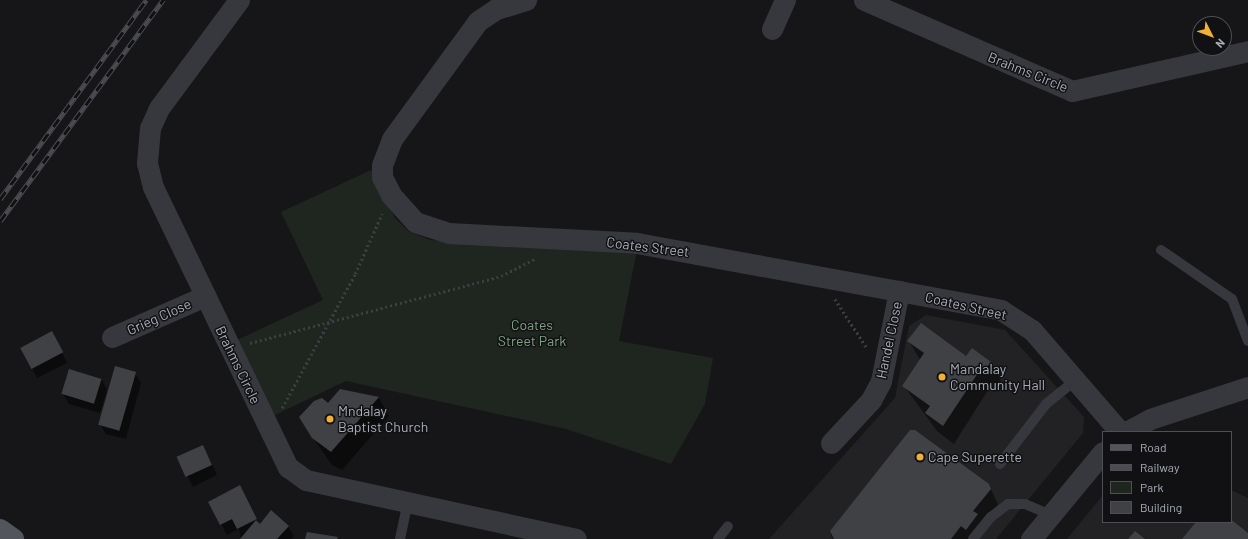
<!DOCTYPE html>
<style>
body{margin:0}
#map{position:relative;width:1248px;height:539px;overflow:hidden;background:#161618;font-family:Barlow,sans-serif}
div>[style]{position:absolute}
.built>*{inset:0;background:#222225}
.green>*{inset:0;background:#1e261f}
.shadow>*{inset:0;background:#0007}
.building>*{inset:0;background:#404145;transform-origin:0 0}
.path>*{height:2.5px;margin-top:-1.25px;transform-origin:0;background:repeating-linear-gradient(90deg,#3d3f44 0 2px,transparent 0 5px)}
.lane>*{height:10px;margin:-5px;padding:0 5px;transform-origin:5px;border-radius:5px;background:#37383d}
.street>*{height:21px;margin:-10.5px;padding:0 10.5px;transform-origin:10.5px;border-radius:10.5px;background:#37383d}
.primary>*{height:22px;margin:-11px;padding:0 11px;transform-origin:11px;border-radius:11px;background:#53555c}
.rail>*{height:4.5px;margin-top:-2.25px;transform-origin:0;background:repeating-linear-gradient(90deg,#111113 0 9px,#4a4c52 0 18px);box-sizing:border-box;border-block:1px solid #4a4c52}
.dots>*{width:11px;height:11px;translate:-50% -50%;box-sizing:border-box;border:2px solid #111113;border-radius:50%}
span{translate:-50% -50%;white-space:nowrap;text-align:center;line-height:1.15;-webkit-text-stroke:3px #111113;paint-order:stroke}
.street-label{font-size:14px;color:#a8adb8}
.park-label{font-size:14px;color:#7fa381}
.poi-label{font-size:14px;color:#a8adb8}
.left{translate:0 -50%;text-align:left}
.legend{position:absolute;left:1102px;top:431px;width:130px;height:92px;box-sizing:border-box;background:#111113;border:1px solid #4d4f55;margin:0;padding:5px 7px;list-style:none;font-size:12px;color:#a8adb8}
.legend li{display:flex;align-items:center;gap:8px;height:20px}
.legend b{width:20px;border:1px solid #4d4f55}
.north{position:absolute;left:1192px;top:16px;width:40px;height:40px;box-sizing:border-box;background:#111113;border:1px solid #4d4f55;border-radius:50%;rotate:132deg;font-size:11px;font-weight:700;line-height:16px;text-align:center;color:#a8adb8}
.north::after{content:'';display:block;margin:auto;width:14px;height:18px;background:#f2b134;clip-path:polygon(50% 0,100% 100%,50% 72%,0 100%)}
</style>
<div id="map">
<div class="built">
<i style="clip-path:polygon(926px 315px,1005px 330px,1084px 417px,1083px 433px,996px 539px,769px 539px,895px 398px,909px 326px)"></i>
<i style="clip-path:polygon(1231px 490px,1248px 498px,1248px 539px,1067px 539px,1103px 495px,1103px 522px,1231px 522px)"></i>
</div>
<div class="green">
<i style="clip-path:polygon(371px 170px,395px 218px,408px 231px,430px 240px,637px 250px,619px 341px,713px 358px,705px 404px,671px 464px,566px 429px,346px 381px,273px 416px,237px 340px,323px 300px,281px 212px)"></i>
</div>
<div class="shadow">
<i style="clip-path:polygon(909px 341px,990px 362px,1001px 381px,994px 390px,990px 387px,954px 444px,937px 431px,904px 386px,920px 360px)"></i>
<i style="clip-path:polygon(57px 342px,67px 363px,37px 378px,21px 348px)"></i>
<i style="clip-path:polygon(70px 371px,102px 380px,107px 390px,100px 413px,69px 404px,63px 394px)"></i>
<i style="clip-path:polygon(135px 373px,141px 383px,126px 439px,106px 434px,100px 424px)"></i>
<i style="clip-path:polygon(341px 390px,379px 398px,389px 416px,342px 470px,332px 465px,311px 435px,328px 404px)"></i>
<i style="clip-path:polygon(208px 456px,217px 475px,193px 487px,178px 459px)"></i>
<i style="clip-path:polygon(989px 485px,998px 504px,982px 524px,978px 539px,833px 539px,831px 536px,831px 532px)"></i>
<i style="clip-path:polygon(246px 496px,260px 525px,288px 526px,294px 536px,291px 539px,241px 539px,239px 529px,227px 535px,210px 502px)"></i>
</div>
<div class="building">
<i style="clip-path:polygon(921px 323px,966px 356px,972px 348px,991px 362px,983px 372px,980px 370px,943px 426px,925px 413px,930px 406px,902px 386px,924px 353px,907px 341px)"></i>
<i style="left:52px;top:331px;width:24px;height:36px;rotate:62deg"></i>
<i style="left:115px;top:366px;width:22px;height:61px;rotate:16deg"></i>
<i style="left:69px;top:369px;width:34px;height:26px;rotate:17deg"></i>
<i style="clip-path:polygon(340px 389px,379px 397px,331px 452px,312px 438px,299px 417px,314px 401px,322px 398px,328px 403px)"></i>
<i style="clip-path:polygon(910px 430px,915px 430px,989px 484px,991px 489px,973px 511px,978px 514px,966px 530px,961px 526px,951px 539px,834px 539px,830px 531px)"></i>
<i style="left:203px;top:445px;width:22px;height:29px;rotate:66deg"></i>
<i style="clip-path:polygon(240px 485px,257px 519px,237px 529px,232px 519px,220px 525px,208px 502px)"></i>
<i style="clip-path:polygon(271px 510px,289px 526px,277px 539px,240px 539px,256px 520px,260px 524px)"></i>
<i style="clip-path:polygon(1233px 521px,1248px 533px,1248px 539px,1182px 539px,1196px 522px)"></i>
<i style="clip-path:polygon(1135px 531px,1145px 539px,1128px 539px)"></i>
<i style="clip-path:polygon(307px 532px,338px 537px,337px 539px,305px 539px)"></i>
</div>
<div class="path">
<i style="left:835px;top:299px;width:59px;rotate:56.9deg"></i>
<i style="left:250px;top:343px;width:260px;rotate:-14.9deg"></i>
<i style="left:501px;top:276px;width:39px;rotate:-27deg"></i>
<i style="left:282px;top:408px;width:153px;rotate:-61.4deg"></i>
<i style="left:355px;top:274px;width:66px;rotate:-65.8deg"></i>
</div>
<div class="lane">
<i style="left:1161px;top:250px;width:86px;rotate:34.6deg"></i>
<i style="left:1232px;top:299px;width:45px;rotate:69.1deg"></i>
<i style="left:1000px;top:464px;width:76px;rotate:-52.5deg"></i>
<i style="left:1046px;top:404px;width:38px;rotate:-39deg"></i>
<i style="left:400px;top:539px;width:38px;rotate:-78deg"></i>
<i style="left:718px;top:539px;width:16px;rotate:-52deg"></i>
<i style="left:973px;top:539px;width:28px;rotate:-51deg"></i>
<i style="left:991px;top:517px;width:21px;rotate:-37deg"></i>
<i style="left:1008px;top:504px;width:17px"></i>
<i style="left:1025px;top:504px;width:28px;rotate:23deg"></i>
</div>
<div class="street">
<i style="left:239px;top:0;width:134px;rotate:126.5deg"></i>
<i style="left:159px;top:108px;width:22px;rotate:114deg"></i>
<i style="left:150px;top:128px;width:35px;rotate:95deg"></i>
<i style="left:147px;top:163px;width:25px;rotate:76deg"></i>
<i style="left:153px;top:187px;width:311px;rotate:64.3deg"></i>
<i style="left:288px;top:467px;width:22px;rotate:36deg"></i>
<i style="left:306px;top:480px;width:276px;rotate:12.3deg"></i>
<i style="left:526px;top:0;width:31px;rotate:163deg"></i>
<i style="left:496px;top:9px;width:22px;rotate:146deg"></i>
<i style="left:478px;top:21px;width:146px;rotate:126.1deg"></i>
<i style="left:392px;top:139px;width:28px;rotate:111deg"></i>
<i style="left:382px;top:165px;width:12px;rotate:90deg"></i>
<i style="left:382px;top:177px;width:20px;rotate:63deg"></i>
<i style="left:391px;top:195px;width:36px;rotate:48deg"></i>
<i style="left:415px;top:222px;width:36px;rotate:18deg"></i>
<i style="left:449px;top:233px;width:188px;rotate:3deg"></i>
<i style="left:637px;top:243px;width:370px;rotate:10.4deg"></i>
<i style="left:1001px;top:310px;width:37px;rotate:33deg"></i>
<i style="left:1032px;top:330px;width:135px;rotate:49.2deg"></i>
<i style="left:864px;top:0;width:227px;rotate:23.6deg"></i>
<i style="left:1072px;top:91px;width:180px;rotate:-12.8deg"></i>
<i style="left:772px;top:29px;width:32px;rotate:-66deg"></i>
<i style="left:112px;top:337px;width:102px;rotate:-23.8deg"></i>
<i style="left:1126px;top:432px;width:27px;rotate:-28deg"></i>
<i style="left:1150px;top:419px;width:103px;rotate:-18.1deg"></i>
<i style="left:831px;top:443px;width:59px;rotate:-47.1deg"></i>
<i style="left:871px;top:400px;width:21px;rotate:-62deg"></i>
<i style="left:881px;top:381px;width:92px;rotate:-78.7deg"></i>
<i style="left:1031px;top:539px;width:113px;rotate:-50.4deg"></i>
</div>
<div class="primary">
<i style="left:0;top:530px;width:16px;rotate:35deg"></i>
</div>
<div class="rail">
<i style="left:0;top:199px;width:247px;rotate:-53.7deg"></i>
<i style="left:0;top:221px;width:275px;rotate:-53.6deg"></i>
</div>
<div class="dots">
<i style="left:942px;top:377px;background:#f2b134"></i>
<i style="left:330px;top:419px;background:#f2b134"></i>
<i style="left:920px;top:457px;background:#f2b134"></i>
</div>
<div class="street-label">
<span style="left:1028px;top:72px;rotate:22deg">Brahms Circle</span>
<span style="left:648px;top:247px;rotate:7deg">Coates Street</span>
<span style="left:966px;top:306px;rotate:13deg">Coates Street</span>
<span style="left:159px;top:317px;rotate:-24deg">Grieg Close</span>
<span style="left:889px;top:340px;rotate:-78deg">Handel Close</span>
<span style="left:238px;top:365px;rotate:64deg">Brahms Circle</span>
</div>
<div class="park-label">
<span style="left:532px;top:333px">Coates<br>Street Park</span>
</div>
<div class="poi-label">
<span class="left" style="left:950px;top:377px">Mandalay<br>Community Hall</span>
<span class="left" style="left:338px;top:419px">Mndalay<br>Baptist Church</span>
<span class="left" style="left:928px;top:457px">Cape Superette</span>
</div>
<ul class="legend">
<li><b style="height:5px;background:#53555c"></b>Road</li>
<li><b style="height:5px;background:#4a4c52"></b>Railway</li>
<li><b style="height:11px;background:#1e261f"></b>Park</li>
<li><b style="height:11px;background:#404145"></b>Building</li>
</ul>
<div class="north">N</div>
</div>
